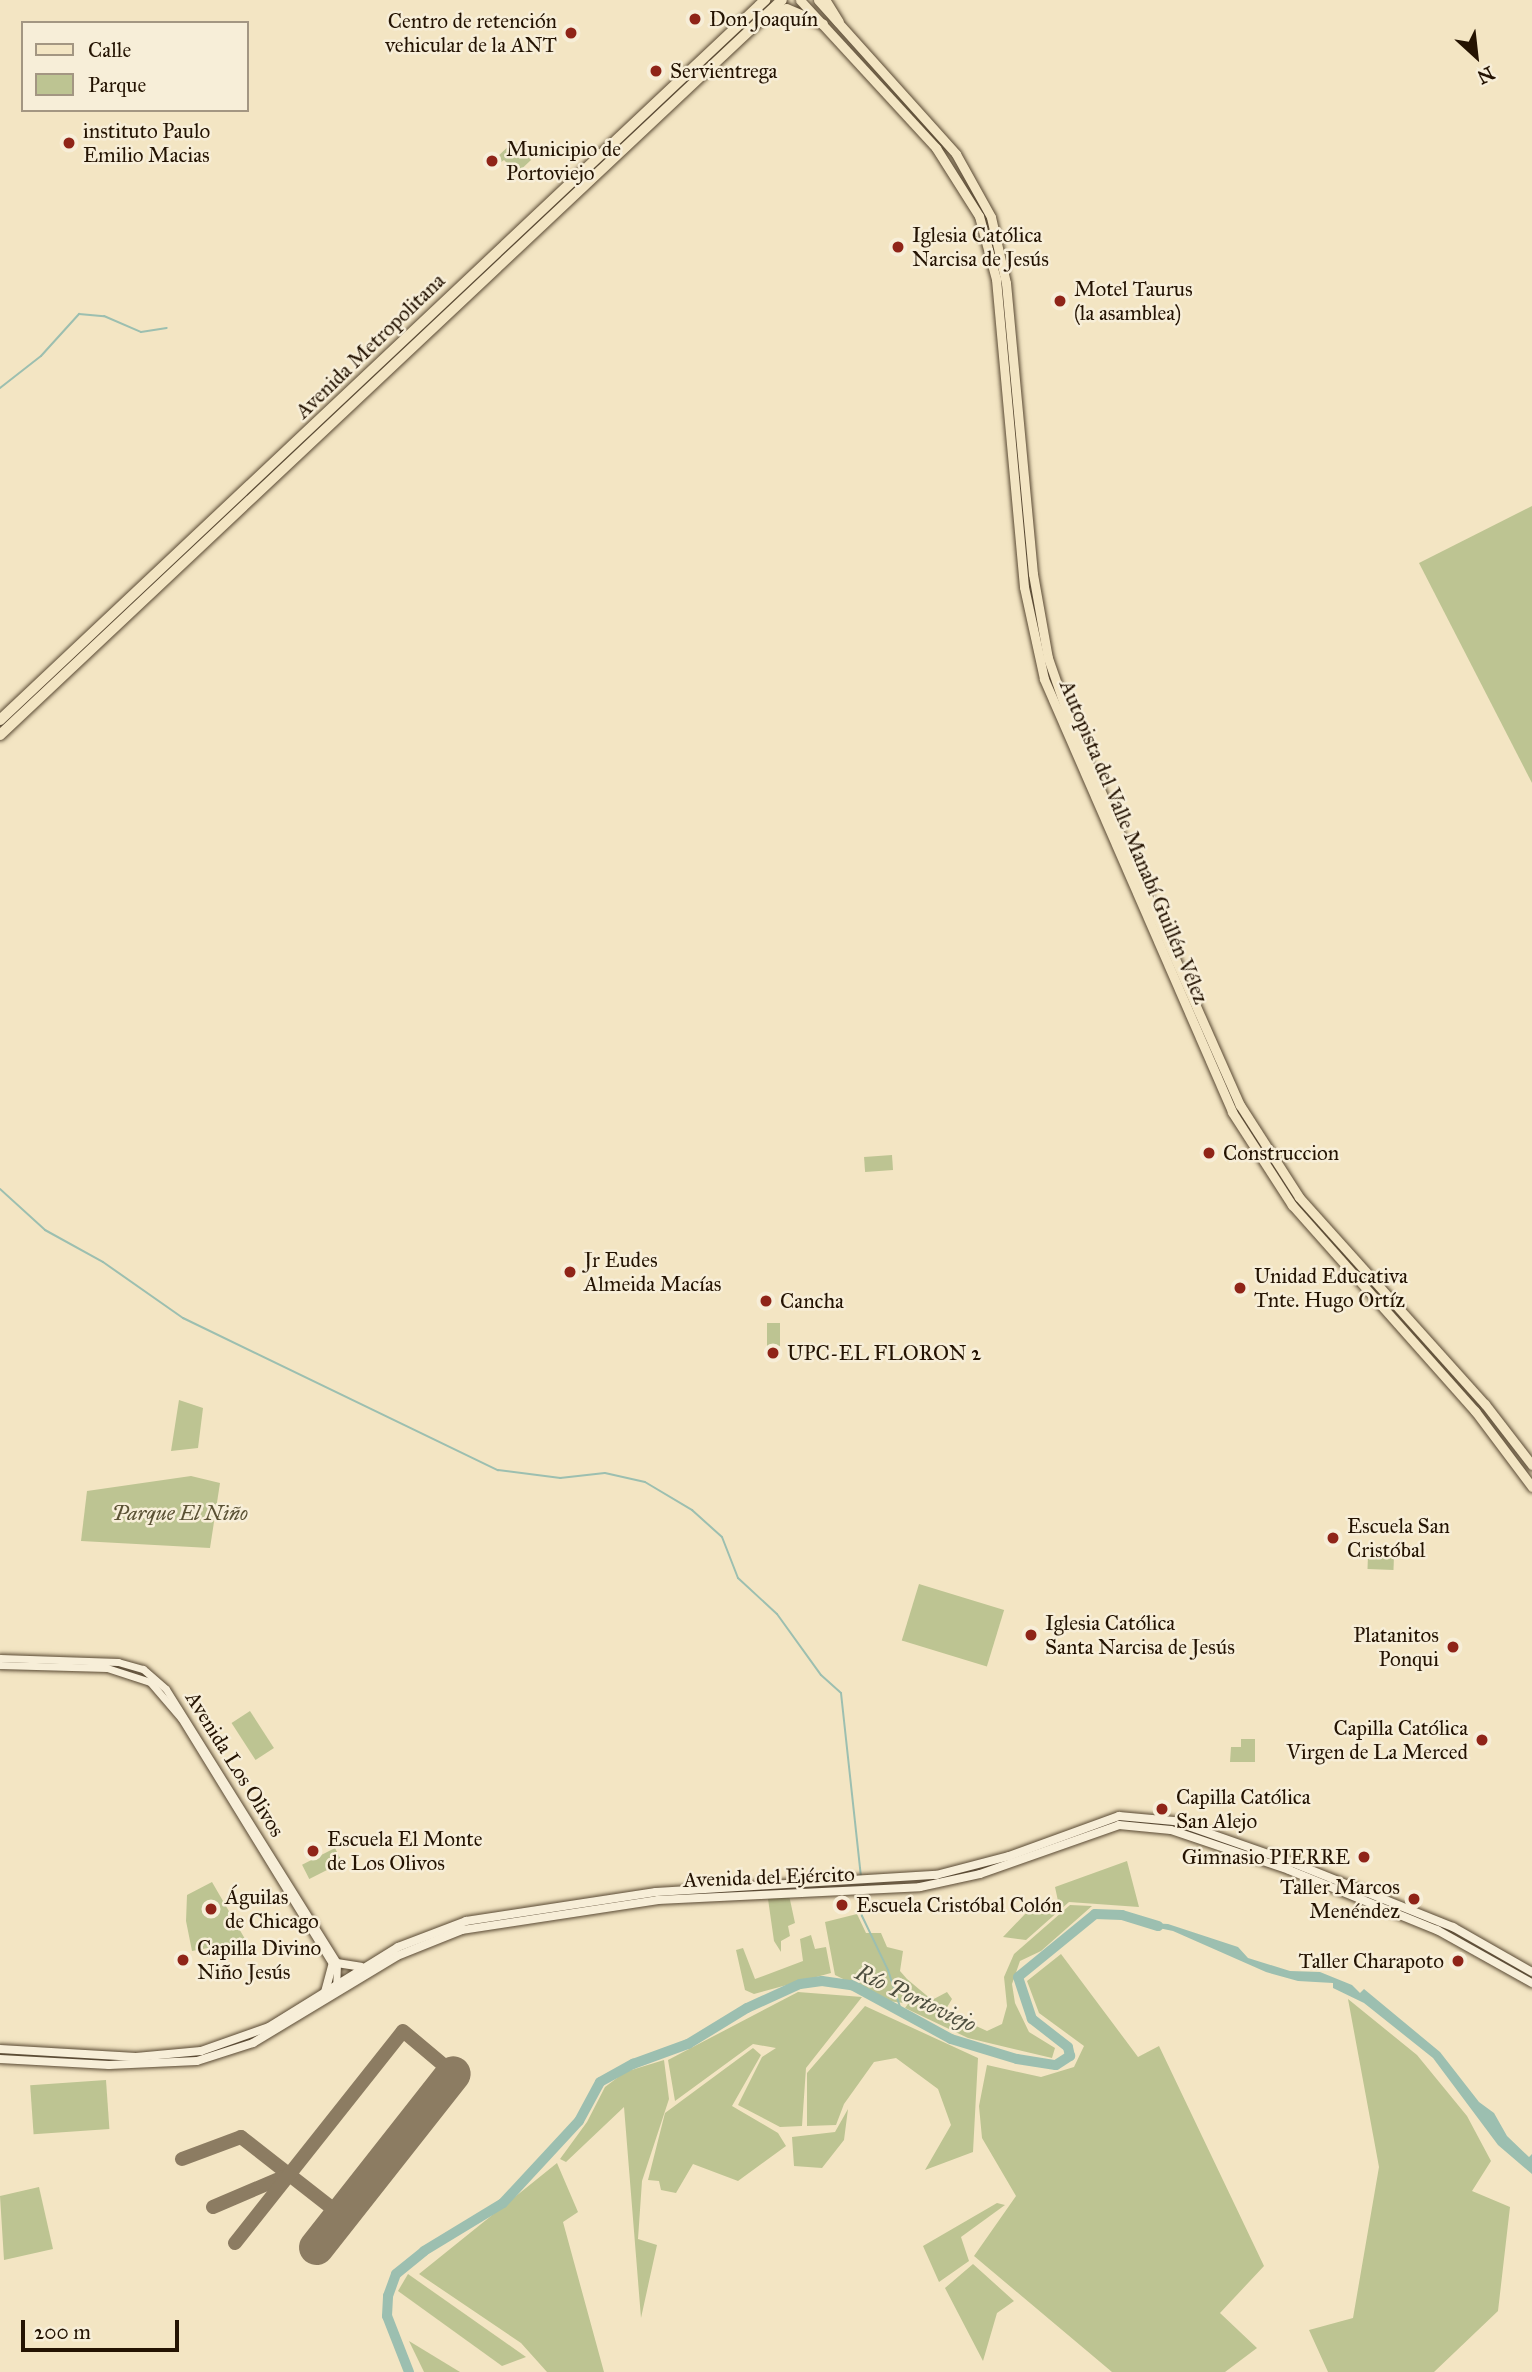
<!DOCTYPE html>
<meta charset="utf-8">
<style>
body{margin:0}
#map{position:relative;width:1532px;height:2372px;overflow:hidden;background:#f3e5c3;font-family:"IM FELL Great Primer",serif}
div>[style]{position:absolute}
.green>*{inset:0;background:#bdc492;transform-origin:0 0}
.water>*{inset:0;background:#9cbfb0}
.stream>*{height:2px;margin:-1px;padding:0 1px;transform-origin:1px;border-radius:1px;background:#9cbfb0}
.river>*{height:10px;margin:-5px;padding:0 5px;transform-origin:5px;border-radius:5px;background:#9cbfb0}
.taxiway>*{height:14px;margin:-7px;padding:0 7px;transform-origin:7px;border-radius:7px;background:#8c7c62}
.runway>*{height:35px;margin:-17.5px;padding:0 17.5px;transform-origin:17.5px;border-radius:17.5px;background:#8c7c62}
.roads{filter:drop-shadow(0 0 2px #584832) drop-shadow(0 0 2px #584832)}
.tertiary>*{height:7px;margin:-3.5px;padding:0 3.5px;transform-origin:3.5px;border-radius:3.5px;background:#f7eed8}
.secondary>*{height:8px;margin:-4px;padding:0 4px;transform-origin:4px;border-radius:4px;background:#f7eed8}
.primary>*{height:9px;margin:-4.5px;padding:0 4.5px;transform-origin:4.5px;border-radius:4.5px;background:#f3e5c3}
.trunk>*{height:10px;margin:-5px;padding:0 5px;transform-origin:5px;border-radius:5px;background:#f3e5c3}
.dots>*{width:19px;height:19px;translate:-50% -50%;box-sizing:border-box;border:4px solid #f7eed8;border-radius:50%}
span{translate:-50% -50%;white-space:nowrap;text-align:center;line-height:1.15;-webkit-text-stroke:5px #f7eed8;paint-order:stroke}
.poi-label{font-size:21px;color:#241302}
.left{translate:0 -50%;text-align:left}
.right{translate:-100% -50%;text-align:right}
.street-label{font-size:21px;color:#241302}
.park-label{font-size:21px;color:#5a5134;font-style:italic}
.water-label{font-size:23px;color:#4e4f3f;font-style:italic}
.legend{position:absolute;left:21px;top:21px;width:228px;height:91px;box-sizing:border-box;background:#f7eed8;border:2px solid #a39682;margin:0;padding:9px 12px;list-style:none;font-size:21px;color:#241302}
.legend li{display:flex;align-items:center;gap:14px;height:35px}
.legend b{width:35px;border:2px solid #a39682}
.north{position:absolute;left:1441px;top:21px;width:70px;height:70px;-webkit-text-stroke:5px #f7eed8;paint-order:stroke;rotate:153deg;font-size:19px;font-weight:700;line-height:28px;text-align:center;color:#241302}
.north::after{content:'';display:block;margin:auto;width:24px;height:32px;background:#241302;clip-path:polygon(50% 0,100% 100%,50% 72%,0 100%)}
.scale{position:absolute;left:21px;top:2320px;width:158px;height:32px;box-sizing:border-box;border:4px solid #241302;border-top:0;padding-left:9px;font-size:21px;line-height:24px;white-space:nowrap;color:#241302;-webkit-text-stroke:5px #f7eed8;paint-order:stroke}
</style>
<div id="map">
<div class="green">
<i style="clip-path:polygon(514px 141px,531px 160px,513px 177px,514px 170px,504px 160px,500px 163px,495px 159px)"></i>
<i style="clip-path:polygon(1532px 506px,1532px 783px,1419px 563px)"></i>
<i style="left:892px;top:1155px;width:15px;height:28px;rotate:86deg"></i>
<i style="left:767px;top:1323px;width:13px;height:25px"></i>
<i style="clip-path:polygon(179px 1400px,203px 1408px,198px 1448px,171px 1451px)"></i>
<i style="clip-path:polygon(191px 1476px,220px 1483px,210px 1548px,81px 1541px,87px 1491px)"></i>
<i style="left:1368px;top:1555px;width:26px;height:14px;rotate:2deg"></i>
<i style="left:919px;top:1584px;width:89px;height:59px;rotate:17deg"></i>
<i style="left:250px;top:1711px;width:44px;height:22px;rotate:57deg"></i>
<i style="clip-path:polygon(1241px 1739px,1255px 1739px,1255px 1762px,1230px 1762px,1231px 1747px,1241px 1747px)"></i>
<i style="left:335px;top:1848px;width:16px;height:37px;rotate:63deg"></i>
<i style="clip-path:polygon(1127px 1861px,1139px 1907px,1069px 1902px,1026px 1940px,1003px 1937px,1026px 1913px,1058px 1901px,1055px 1887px)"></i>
<i style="clip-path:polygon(212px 1882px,245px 1939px,219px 1955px,208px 1948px,192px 1951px,186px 1921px,187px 1895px)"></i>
<i style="clip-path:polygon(789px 1895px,795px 1923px,788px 1926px,790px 1936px,781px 1941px,781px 1952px,774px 1941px,768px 1899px)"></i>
<i style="clip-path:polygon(1070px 1905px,1092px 1906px,1041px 1951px,1020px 1961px,1012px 1984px,1015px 2003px,1029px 2032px,1055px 2048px,1052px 2058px,968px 2038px,905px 2008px,913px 1997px,987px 2031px,1002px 2024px,1007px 2006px,1004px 1977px,1014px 1954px)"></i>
<i style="clip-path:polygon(857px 1914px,866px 1933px,881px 1933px,887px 1947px,903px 1951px,900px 1971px,907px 1979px,932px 2000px,947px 1992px,952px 1999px,946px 2009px,912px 1992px,904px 2003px,888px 2001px,835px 1975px,825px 1922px)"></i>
<i style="clip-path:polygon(811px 1935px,815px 1949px,826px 1947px,831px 1973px,754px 1994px,745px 1990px,736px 1950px,743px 1948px,755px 1979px,803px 1961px,800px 1939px)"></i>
<i style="clip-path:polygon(1061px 1954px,1138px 2057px,1159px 2046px,1264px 2266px,1220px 2313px,1257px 2348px,1225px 2372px,1112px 2372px,974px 2256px,1016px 2196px,982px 2138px,979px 2106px,987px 2065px,1041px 2077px,1074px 2067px,1084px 2046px,1039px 2013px,1027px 1981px)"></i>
<i style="clip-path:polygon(798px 1992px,862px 1997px,806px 2068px,802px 2126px,780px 2127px,738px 2105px,762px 2057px,776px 2048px,753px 2044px,675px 2101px,668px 2060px)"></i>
<i style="clip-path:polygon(1348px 1999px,1417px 2055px,1467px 2116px,1491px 2161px,1472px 2191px,1510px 2207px,1498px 2311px,1434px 2372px,1328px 2372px,1309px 2330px,1353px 2318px,1379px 2167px)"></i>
<i style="clip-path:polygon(865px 2006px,978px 2058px,973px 2152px,925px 2170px,951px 2125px,938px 2089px,896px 2058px,874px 2062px,844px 2104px,836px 2125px,807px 2126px,807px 2073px)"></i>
<i style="clip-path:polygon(753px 2048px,761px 2055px,732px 2106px,778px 2133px,786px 2146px,738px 2181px,693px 2164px,676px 2193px,661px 2190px,659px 2181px,648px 2180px,665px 2113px)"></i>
<i style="clip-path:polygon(664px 2060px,669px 2099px,642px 2181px,638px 2239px,657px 2245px,641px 2318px,624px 2107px,566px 2162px,560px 2159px,587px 2122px,605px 2087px,625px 2072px)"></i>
<i style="left:106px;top:2080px;width:49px;height:76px;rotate:86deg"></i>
<i style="clip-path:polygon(848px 2109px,844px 2140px,822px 2168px,794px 2166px,792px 2137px,835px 2132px)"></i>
<i style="clip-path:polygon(557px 2163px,578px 2212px,563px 2222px,604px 2372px,547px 2372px,521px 2343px,419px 2274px)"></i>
<i style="clip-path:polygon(39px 2187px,53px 2249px,4px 2260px,0 2196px)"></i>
<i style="clip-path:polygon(997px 2203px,1005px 2205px,961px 2237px,969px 2261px,939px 2282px,923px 2246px)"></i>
<i style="clip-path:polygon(973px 2264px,1014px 2301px,997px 2313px,983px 2361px,945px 2288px)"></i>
<i style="clip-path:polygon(408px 2274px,526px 2357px,502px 2366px,398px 2291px)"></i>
<i style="clip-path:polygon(409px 2341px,460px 2372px,424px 2372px)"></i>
</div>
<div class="water">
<i style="clip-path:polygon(1130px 1922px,1168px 1924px,1238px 1947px,1248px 1958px,1290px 1971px,1320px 1972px,1352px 1985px,1360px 1993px,1364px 1989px,1440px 2052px,1479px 2102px,1494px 2113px,1507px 2136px,1529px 2157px,1532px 2154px,1532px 2174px,1498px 2145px,1433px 2058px,1364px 2003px,1333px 1988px,1333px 1983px,1298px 1981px,1266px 1972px,1173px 1931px)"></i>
</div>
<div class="stream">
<i style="left:0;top:388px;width:52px;rotate:-38deg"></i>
<i style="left:41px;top:356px;width:57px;rotate:-47.9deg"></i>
<i style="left:79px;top:314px;width:25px;rotate:5deg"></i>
<i style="left:104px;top:316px;width:40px;rotate:23.4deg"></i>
<i style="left:141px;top:332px;width:26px;rotate:-9deg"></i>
<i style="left:0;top:1189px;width:61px;rotate:42.3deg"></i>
<i style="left:45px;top:1230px;width:66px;rotate:28.9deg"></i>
<i style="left:103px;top:1262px;width:98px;rotate:35deg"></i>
<i style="left:183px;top:1318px;width:350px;rotate:25.8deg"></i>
<i style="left:498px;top:1470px;width:63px;rotate:7.4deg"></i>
<i style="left:560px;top:1478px;width:45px;rotate:-6.3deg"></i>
<i style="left:605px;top:1473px;width:41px;rotate:12.7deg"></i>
<i style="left:645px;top:1482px;width:55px;rotate:30.8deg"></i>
<i style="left:692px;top:1510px;width:40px;rotate:42deg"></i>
<i style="left:722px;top:1537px;width:44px;rotate:68.7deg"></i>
<i style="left:738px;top:1578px;width:53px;rotate:42.7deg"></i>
<i style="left:777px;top:1614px;width:75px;rotate:54.2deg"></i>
<i style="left:821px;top:1675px;width:27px;rotate:42deg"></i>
<i style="left:841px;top:1693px;width:184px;rotate:83.8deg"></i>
<i style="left:860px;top:1895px;width:21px;rotate:85deg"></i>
<i style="left:862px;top:1916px;width:60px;rotate:64.3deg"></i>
<i style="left:888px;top:1970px;width:45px;rotate:72deg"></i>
</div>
<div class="river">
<i style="left:409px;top:2372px;width:60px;rotate:-111.4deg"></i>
<i style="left:387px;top:2316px;width:20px;rotate:-87deg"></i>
<i style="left:388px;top:2296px;width:23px;rotate:-70deg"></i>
<i style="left:396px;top:2274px;width:36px;rotate:-39deg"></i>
<i style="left:424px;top:2251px;width:92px;rotate:-31.3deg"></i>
<i style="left:503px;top:2203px;width:112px;rotate:-47.2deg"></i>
<i style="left:579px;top:2121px;width:44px;rotate:-61.7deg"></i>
<i style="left:600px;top:2082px;width:38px;rotate:-29deg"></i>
<i style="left:633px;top:2064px;width:59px;rotate:-20deg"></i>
<i style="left:688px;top:2044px;width:69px;rotate:-31.4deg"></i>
<i style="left:747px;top:2008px;width:58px;rotate:-24.4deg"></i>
<i style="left:800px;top:1984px;width:22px;rotate:-8deg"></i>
<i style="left:822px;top:1981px;width:30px;rotate:8deg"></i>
<i style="left:852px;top:1985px;width:113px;rotate:28.6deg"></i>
<i style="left:951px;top:2039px;width:69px;rotate:16.9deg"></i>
<i style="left:1017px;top:2059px;width:39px;rotate:9deg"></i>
<i style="left:1056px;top:2065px;width:17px;rotate:-33deg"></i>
<i style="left:1070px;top:2056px;width:9px;rotate:-103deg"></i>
<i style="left:1068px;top:2047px;width:46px;rotate:-142.1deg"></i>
<i style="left:1032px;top:2019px;width:44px;rotate:-108.4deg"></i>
<i style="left:1018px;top:1977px;width:99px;rotate:-39.3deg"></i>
<i style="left:1095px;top:1914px;width:27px;rotate:2deg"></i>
<i style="left:1122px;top:1915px;width:38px;rotate:17deg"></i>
</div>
<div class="taxiway">
<i style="left:182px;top:2159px;width:63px;rotate:-20.4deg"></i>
<i style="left:241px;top:2137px;width:127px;rotate:38deg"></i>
<i style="left:213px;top:2207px;width:82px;rotate:-23.1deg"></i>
<i style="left:235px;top:2243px;width:270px;rotate:-51.6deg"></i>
<i style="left:403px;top:2031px;width:65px;rotate:40deg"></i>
</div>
<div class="runway">
<i style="left:316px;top:2247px;width:221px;rotate:-51.8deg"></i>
</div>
<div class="roads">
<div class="tertiary">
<i style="left:0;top:1658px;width:118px;rotate:1.9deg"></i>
<i style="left:118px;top:1662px;width:26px;rotate:16deg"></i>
<i style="left:143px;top:1669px;width:30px;rotate:41deg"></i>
<i style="left:166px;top:1689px;width:323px;rotate:58deg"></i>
<i style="left:337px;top:1963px;width:25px;rotate:92deg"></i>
<i style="left:0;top:1665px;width:107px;rotate:1.6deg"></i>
<i style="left:107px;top:1668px;width:45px;rotate:18deg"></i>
<i style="left:150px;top:1682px;width:48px;rotate:49.3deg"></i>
<i style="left:181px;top:1718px;width:292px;rotate:58.4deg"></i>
</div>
<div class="secondary">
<i style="left:337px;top:1963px;width:24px;rotate:9deg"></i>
<i style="left:325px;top:1992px;width:28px;rotate:-75deg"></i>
<i style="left:0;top:2049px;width:136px;rotate:3.4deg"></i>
<i style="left:136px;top:2057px;width:65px;rotate:-5.3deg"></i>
<i style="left:201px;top:2051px;width:72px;rotate:-19.4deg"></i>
<i style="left:269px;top:2027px;width:152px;rotate:-31.8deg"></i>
<i style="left:398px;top:1947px;width:73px;rotate:-20.9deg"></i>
<i style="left:466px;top:1921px;width:192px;rotate:-8.7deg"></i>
<i style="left:656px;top:1892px;width:281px;rotate:-3.5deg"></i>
<i style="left:936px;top:1875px;width:75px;rotate:-14.6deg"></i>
<i style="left:1009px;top:1856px;width:117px;rotate:-20deg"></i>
<i style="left:1119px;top:1816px;width:55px;rotate:5.2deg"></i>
<i style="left:1174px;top:1821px;width:124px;rotate:19.3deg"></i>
<i style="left:1291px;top:1862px;width:175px;rotate:21.9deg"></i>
<i style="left:1453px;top:1927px;width:91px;rotate:29.7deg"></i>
<i style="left:0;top:2059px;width:109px;rotate:3.2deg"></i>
<i style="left:109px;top:2065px;width:88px;rotate:-2.6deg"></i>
<i style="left:197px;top:2061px;width:59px;rotate:-17.8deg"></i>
<i style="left:253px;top:2043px;width:168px;rotate:-31.1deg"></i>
<i style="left:397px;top:1956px;width:70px;rotate:-21.8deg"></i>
<i style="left:462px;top:1930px;width:198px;rotate:-8.7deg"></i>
<i style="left:658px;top:1900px;width:262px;rotate:-2.8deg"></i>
<i style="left:920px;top:1887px;width:61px;rotate:-12.2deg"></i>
<i style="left:980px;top:1874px;width:147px;rotate:-19.4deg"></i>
<i style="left:1119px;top:1825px;width:52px;rotate:5.5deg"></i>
<i style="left:1171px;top:1830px;width:125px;rotate:18.7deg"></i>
<i style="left:1289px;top:1870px;width:160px;rotate:22.1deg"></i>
<i style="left:1437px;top:1930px;width:109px;rotate:29.2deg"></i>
</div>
<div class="primary">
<i style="left:800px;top:0;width:201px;rotate:47.4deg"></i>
<i style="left:936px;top:148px;width:80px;rotate:57.7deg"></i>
<i style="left:979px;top:216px;width:65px;rotate:74.9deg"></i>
<i style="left:996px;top:279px;width:309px;rotate:84.8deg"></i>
<i style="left:1024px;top:587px;width:94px;rotate:77.7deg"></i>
<i style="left:1044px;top:679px;width:472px;rotate:66.5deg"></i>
<i style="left:1232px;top:1112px;width:111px;rotate:57.2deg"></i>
<i style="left:1292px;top:1205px;width:276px;rotate:48.4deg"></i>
<i style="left:1475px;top:1411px;width:95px;rotate:53.1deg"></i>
<i style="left:818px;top:0;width:207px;rotate:48.1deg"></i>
<i style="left:956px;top:154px;width:72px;rotate:60.9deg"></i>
<i style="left:991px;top:217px;width:68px;rotate:77.2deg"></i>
<i style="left:1006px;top:283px;width:292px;rotate:84.7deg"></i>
<i style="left:1033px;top:574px;width:85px;rotate:79.9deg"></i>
<i style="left:1048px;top:658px;width:70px;rotate:70.8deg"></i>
<i style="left:1071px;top:724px;width:417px;rotate:66.1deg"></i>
<i style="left:1240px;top:1105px;width:109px;rotate:57.3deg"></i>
<i style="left:1299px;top:1197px;width:278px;rotate:48.1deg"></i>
<i style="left:1485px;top:1404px;width:77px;rotate:52.4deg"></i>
</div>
<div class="trunk">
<i style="left:825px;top:0;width:26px;rotate:58deg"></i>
<i style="left:770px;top:16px;width:18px;rotate:-22deg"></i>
<i style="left:787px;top:9px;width:39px;rotate:23deg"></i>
<i style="left:0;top:720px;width:1051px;rotate:-43.26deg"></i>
<i style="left:0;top:735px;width:1073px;rotate:-43.23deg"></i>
</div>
</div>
<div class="dots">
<i style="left:695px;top:19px;background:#8f2418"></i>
<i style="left:571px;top:33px;background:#8f2418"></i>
<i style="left:656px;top:71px;background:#8f2418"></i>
<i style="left:69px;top:143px;background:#8f2418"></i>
<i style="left:492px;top:161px;background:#8f2418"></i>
<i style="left:898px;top:247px;background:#8f2418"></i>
<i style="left:1060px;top:301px;background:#8f2418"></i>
<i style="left:1209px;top:1153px;background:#8f2418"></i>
<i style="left:570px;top:1272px;background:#8f2418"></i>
<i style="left:1240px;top:1288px;background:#8f2418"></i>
<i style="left:766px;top:1301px;background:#8f2418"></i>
<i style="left:773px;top:1353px;background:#8f2418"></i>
<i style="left:1333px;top:1538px;background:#8f2418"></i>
<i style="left:1031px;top:1635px;background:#8f2418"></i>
<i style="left:1453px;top:1647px;background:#8f2418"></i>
<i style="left:1482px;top:1740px;background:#8f2418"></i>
<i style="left:1162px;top:1809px;background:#8f2418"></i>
<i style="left:313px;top:1851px;background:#8f2418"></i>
<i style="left:1364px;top:1857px;background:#8f2418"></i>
<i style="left:1414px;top:1899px;background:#8f2418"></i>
<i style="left:842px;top:1905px;background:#8f2418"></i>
<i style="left:211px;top:1909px;background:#8f2418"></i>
<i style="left:183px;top:1960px;background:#8f2418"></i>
<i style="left:1458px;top:1961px;background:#8f2418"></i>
</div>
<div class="poi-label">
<span class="left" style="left:709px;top:19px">Don Joaquín</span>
<span class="right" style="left:557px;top:33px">Centro de retención<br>vehicular de la ANT</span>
<span class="left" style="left:670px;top:71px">Servientrega</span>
<span class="left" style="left:83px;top:143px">instituto Paulo<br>Emilio Macias</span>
<span class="left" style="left:506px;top:161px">Municipio de<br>Portoviejo</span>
<span class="left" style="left:912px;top:247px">Iglesia Católica<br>Narcisa de Jesús</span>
<span class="left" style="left:1074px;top:301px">Motel Taurus<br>(la asamblea)</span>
<span class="left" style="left:1223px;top:1153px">Construccion</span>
<span class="left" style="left:584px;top:1272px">Jr Eudes<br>Almeida Macías</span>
<span class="left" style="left:1254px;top:1288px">Unidad Educativa<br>Tnte. Hugo Ortíz</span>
<span class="left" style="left:780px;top:1301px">Cancha</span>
<span class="left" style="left:787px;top:1353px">UPC-EL FLORON 2</span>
<span class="left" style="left:1347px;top:1538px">Escuela San<br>Cristóbal</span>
<span class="left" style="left:1045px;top:1635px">Iglesia Católica<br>Santa Narcisa de Jesús</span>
<span class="right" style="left:1439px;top:1647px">Platanitos<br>Ponqui</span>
<span class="right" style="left:1468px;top:1740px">Capilla Católica<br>Virgen de La Merced</span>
<span class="left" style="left:1176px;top:1809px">Capilla Católica<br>San Alejo</span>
<span class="left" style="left:327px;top:1851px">Escuela El Monte<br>de Los Olivos</span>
<span class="right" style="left:1350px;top:1857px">Gimnasio PIERRE</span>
<span class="right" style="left:1400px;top:1899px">Taller Marcos<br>Menéndez</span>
<span class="left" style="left:225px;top:1909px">Águilas<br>de Chicago</span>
<span class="left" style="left:856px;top:1905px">Escuela Cristóbal Colón</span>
<span class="left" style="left:197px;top:1960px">Capilla Divino<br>Niño Jesús</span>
<span class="right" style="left:1444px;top:1961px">Taller Charapoto</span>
</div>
<div class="street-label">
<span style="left:370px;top:346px;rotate:-44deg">Avenida Metropolitana</span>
<span style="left:1134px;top:842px;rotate:67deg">Autopista del Valle Manabí Guillén Vélez</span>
<span style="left:235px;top:1764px;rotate:58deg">Avenida Los Olivos</span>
<span style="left:769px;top:1877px;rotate:-2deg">Avenida del Ejército</span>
</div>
<div class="park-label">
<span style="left:180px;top:1513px">Parque El Niño</span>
</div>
<div class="water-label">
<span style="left:916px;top:1998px;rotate:25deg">Río Portoviejo</span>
</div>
<ul class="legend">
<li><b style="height:9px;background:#f3e5c3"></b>Calle</li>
<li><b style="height:19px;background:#bdc492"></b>Parque</li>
</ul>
<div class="north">N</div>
<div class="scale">200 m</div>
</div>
